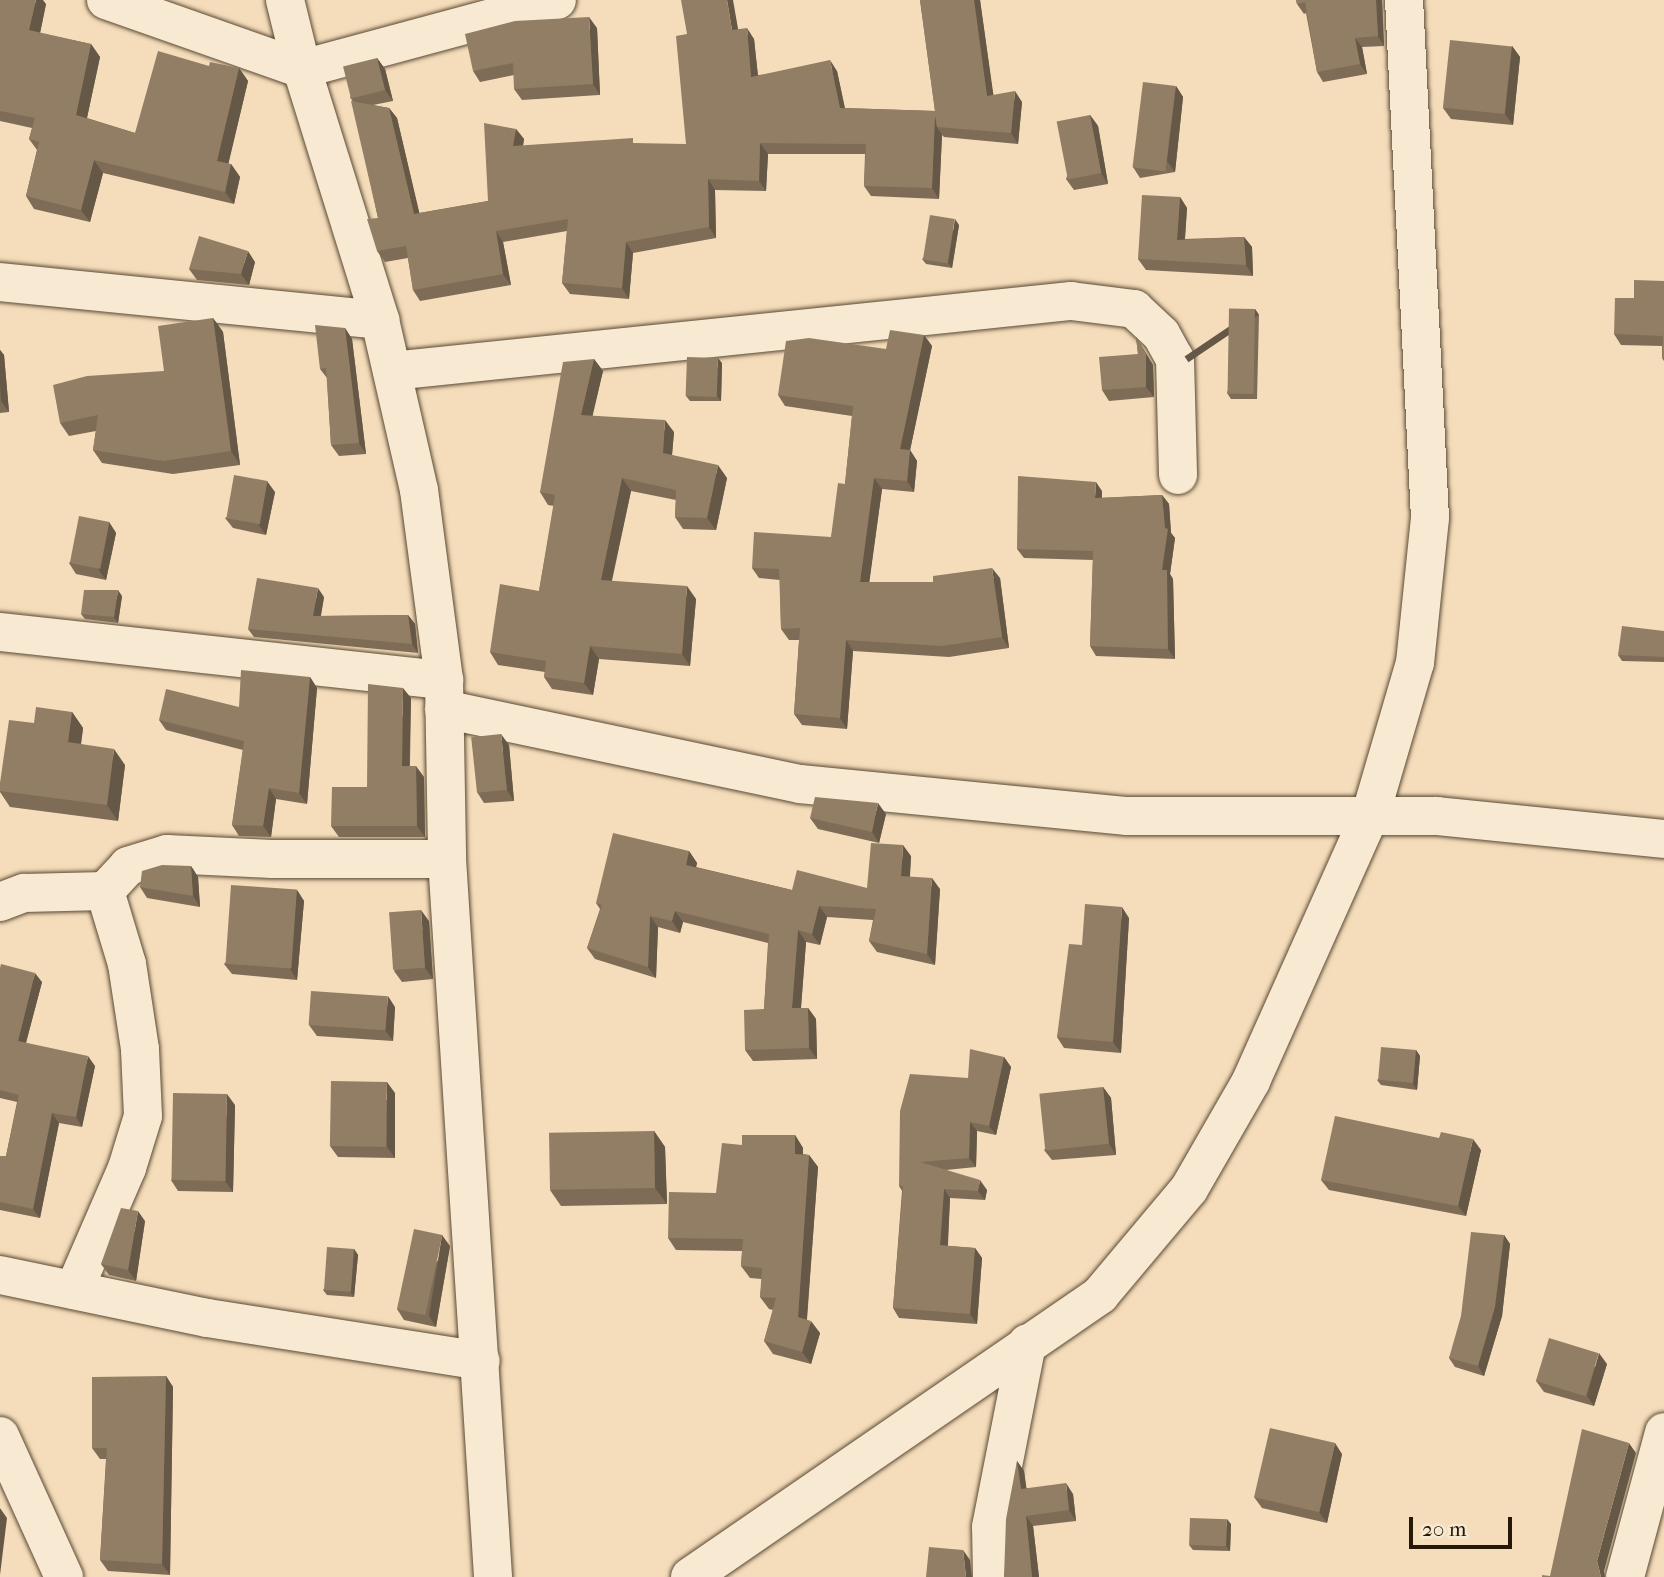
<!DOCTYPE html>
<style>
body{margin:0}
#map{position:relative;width:1664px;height:1577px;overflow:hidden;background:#f5ddbb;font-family:"IM FELL French Canon",serif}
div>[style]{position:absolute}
.roads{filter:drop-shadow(0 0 2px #5a4933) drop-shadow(0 0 2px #5a4933)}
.street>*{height:38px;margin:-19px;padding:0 19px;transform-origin:19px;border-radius:19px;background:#f8e9d3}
.wall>*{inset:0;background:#7e6c56}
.shaded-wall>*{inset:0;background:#665846;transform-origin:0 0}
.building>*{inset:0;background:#927e64;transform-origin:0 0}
span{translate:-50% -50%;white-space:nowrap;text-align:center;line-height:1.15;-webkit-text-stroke:5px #f8e9d3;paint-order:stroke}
.scale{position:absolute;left:1409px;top:1517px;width:103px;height:32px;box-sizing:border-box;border:4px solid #261806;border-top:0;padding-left:9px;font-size:21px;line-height:24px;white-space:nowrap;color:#261806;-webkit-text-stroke:5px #f8e9d3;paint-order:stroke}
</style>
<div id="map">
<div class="roads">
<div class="street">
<i style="left:106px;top:0;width:208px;rotate:19.4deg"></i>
<i style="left:302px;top:69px;width:264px;rotate:-15.1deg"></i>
<i style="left:285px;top:0;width:71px;rotate:76.2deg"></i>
<i style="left:302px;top:69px;width:263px;rotate:72.7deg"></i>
<i style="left:380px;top:320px;width:174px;rotate:77.1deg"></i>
<i style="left:419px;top:490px;width:192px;rotate:82.5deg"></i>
<i style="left:444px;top:680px;width:179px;rotate:89deg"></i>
<i style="left:447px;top:859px;width:719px;rotate:86.33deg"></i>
<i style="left:0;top:282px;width:382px;rotate:5.7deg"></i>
<i style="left:392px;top:371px;width:683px;rotate:-5.89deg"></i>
<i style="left:1071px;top:301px;width:64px;rotate:7.2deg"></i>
<i style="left:1134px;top:309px;width:37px;rotate:43deg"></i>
<i style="left:1161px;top:334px;width:29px;rotate:61deg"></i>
<i style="left:1175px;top:359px;width:116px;rotate:88.5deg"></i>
<i style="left:0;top:632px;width:447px;rotate:6.2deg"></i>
<i style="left:444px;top:709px;width:364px;rotate:11.9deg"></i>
<i style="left:800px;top:784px;width:329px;rotate:5.6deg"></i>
<i style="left:1127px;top:816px;width:310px"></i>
<i style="left:1437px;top:816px;width:228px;rotate:5.8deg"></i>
<i style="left:0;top:902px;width:26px;rotate:-21deg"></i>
<i style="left:24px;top:893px;width:81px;rotate:-1.4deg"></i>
<i style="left:105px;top:891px;width:34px;rotate:-47deg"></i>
<i style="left:128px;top:866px;width:41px;rotate:-17.1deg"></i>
<i style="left:167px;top:854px;width:105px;rotate:2.7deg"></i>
<i style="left:272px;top:859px;width:175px"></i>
<i style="left:0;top:1275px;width:211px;rotate:11.7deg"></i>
<i style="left:207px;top:1318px;width:277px;rotate:8.9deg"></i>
<i style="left:74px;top:1290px;width:133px;rotate:-66.5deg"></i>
<i style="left:127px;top:1168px;width:54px;rotate:-72.9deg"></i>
<i style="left:143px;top:1116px;width:67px;rotate:-92.6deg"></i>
<i style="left:140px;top:1049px;width:86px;rotate:-98.7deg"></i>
<i style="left:127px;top:964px;width:76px;rotate:-106.8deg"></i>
<i style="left:0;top:1436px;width:155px;rotate:65.6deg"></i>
<i style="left:690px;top:1577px;width:498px;rotate:-34.5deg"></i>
<i style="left:1100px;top:1295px;width:138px;rotate:-50deg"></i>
<i style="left:1189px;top:1189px;width:125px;rotate:-60.1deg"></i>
<i style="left:1251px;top:1081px;width:294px;rotate:-65.9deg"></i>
<i style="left:1371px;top:813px;width:156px;rotate:-73.7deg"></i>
<i style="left:1415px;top:663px;width:146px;rotate:-84.1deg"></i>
<i style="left:1430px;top:518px;width:519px;rotate:-92.87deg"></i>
<i style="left:992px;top:1577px;width:50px;rotate:-91.1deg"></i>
<i style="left:991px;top:1527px;width:187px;rotate:-78.9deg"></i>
<i style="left:1625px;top:1577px;width:150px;rotate:-74.9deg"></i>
</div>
</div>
<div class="wall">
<i style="clip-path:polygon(0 0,46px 4px,40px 33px,91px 44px,100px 57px,87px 118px,135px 133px,209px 66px,239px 68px,248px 81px,228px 164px,231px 164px,240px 177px,234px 204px,103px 173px,90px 222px,34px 209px,26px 196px,37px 150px,29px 139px,32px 128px,0 121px)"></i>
<i style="clip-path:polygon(920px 0,980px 0,993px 95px,1022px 102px,1018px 144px,944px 137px,942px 135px,939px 199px,871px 196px,864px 186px,865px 154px,768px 154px,766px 191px,715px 190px,716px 238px,633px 253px,629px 299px,570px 294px,562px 283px,567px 231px,503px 242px,511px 285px,420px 301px,413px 290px,408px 258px,385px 262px,377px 251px,378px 218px,353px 102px,350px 97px,377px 58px,385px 69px,393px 101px,373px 105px,389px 108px,397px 118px,419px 213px,488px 201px,516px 129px,524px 139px,523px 146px,686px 144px,738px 29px,754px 39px,758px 75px,837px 71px,845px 108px,935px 111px)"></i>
<i style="clip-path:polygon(1296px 0,1382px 0,1384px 46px,1362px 47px,1367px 74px,1323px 82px,1317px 72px,1306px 13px,1304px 14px,1297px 4px)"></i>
<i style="clip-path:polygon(597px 28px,600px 95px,522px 100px,514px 89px,514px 75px,480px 82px,473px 71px)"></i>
<i style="clip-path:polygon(1512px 46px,1520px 57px,1513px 125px,1451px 119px,1443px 108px)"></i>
<i style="clip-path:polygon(1176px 86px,1183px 97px,1175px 172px,1140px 178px,1133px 167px)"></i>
<i style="clip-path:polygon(1090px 115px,1098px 126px,1108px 184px,1074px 190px,1066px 179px)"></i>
<i style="clip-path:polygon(1180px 197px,1187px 208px,1185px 239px,1244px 237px,1252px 247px,1253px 276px,1146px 270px,1138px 259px)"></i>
<i style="clip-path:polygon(959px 225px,952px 268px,926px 264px,922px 259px)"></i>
<i style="clip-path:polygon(255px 262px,249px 285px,197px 280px,189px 269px)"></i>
<i style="clip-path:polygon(1664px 281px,1664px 361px,1662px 358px,1662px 346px,1621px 345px,1614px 334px,1634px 298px)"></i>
<i style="clip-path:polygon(1255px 309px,1259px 315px,1257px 399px,1231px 399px,1227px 393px)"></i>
<i style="clip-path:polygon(213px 318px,223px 332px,240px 465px,173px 474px,102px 463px,93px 450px,96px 431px,69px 436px,60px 423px,164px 371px)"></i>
<i style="clip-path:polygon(345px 328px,352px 339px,366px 454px,339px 456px,331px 445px,327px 378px,320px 369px)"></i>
<i style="clip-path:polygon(924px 335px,932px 346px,910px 450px,917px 461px,914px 492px,882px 489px,869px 582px,933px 582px,1000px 578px,1009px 648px,949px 657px,853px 651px,847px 729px,802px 725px,794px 714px,799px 640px,789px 640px,781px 629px,780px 580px,759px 578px,752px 568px,831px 537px,845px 484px,852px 416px,785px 406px,778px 395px,886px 349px)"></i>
<i style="clip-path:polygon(1136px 337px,1153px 365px,1154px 397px,1109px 401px,1102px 390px,1138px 354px)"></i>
<i style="clip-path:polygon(0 350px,4px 355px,9px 412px,0 413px)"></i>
<i style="clip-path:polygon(594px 359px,603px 371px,592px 416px,674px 432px,672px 455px,727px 478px,716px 530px,683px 529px,675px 517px,676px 500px,631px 491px,612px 581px,696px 599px,690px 666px,599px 659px,593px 695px,552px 689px,544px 677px,545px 672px,498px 665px,490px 652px,539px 591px,554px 506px,548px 505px,540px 492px)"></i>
<i style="clip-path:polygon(722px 363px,721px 401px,690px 401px,686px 396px)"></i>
<i style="clip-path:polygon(1102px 491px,1102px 498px,1162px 495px,1169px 504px,1171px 533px,1175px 538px,1170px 574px,1173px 579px,1175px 659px,1096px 656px,1090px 646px,1093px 560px,1024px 558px,1017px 549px)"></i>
<i style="clip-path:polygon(275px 492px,266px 535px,233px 528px,225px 518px)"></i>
<i style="clip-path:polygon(109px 522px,116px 533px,106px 580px,76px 574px,69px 563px)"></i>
<i style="clip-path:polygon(122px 596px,118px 623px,85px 619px,81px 614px)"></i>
<i style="clip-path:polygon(324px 597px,321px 616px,408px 615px,415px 624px,418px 653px,254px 637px,248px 629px)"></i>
<i style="clip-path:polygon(1664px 631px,1664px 662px,1622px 661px,1618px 655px)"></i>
<i style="clip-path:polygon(310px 677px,317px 688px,307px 804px,276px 799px,271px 837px,239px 836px,232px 825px,243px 750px,166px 730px,159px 720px,239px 707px)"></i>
<i style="clip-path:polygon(411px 698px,410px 766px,424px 777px,425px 837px,339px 837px,331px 826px,367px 787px)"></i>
<i style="clip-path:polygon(72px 712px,83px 728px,81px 744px,125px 765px,118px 821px,10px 807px,0 792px,0 783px,34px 723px)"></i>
<i style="clip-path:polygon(509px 745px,514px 801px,484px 803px,477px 792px)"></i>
<i style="clip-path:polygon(886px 814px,879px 843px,818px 829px,810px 818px)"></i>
<i style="clip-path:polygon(689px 851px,697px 863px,696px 867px,792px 890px,867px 888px,911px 856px,910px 877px,940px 889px,935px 965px,877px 952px,869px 941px,873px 920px,827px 917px,820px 945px,806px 942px,801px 1008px,808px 1008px,816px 1019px,817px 1059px,753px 1061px,745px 1050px,764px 1009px,768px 943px,683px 922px,680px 933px,658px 927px,656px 978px,595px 959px,587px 948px,600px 909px,596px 903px)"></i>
<i style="clip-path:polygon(191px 866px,198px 877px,200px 907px,147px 898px,140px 887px)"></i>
<i style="clip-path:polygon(297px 890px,304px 901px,297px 980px,232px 974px,224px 964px)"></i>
<i style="clip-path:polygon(1129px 918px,1121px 1053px,1064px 1048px,1057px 1037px,1082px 945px)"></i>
<i style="clip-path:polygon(429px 921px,433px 979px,402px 982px,394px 971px)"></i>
<i style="clip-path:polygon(0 968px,42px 982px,26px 1043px,95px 1066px,82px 1127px,59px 1123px,40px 1218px,0 1210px,0 1156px,6px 1156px,17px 1102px,0 1098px)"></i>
<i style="clip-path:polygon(395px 1007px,393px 1041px,317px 1036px,309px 1025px)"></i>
<i style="clip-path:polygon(1416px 1050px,1420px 1056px,1417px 1090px,1381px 1085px,1377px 1080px)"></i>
<i style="clip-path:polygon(1004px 1057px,1011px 1067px,996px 1135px,977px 1131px,976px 1167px,946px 1170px,987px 1190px,985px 1200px,950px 1198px,948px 1246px,975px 1248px,982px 1258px,977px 1324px,899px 1318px,893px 1308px,902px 1191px,899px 1186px,968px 1078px)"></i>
<i style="clip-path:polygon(1103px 1087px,1111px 1098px,1116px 1155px,1052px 1160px,1044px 1150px)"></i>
<i style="clip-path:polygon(395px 1093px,395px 1158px,338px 1157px,330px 1146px)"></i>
<i style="clip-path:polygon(235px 1105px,233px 1192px,178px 1191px,171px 1180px)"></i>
<i style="clip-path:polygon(654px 1131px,665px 1147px,667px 1204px,561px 1206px,550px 1190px)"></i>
<i style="clip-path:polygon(795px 1135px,803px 1148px,803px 1154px,809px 1155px,818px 1167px,807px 1320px,820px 1333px,811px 1364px,773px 1354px,764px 1341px,773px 1310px,769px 1309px,760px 1297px,762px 1279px,750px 1278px,741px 1266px,742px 1251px,676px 1250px,668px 1238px,716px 1193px,742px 1145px)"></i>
<i style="clip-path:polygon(1481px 1150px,1466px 1216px,1329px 1190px,1321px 1180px)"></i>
<i style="clip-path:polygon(145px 1221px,136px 1281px,109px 1275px,101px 1264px)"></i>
<i style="clip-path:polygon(1504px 1235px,1510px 1244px,1502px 1316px,1484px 1376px,1455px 1367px,1449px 1358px)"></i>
<i style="clip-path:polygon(450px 1246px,436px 1327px,404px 1320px,397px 1309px)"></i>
<i style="clip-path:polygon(354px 1249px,358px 1255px,354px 1297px,327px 1295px,323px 1290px)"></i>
<i style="clip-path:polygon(1607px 1364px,1594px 1406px,1544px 1392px,1536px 1381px)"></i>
<i style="clip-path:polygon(166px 1376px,173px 1387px,170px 1575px,108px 1571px,100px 1560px,106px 1459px,100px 1459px,92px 1448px)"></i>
<i style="clip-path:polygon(1342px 1454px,1327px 1523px,1262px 1508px,1254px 1497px)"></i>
<i style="clip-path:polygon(1017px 1461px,1024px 1471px,1026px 1488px,1073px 1494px,1076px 1521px,1033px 1526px,1039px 1577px,1004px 1577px)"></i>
<i style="clip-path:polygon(1231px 1524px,1230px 1551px,1193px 1550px,1189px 1545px)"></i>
</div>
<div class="shaded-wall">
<i style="clip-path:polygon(36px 0,43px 0,46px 4px,38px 43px,29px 30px)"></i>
<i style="clip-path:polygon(727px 0,733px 0,740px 40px,732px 30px)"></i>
<i style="clip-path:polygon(974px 0,980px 0,995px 106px,987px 96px)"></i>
<i style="clip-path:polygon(1376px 0,1382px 0,1384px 46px,1378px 36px)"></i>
<i style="clip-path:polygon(589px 17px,597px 28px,600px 95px,593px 84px)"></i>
<i style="clip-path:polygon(747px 28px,754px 39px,759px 87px,751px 77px)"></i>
<i style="clip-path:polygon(1355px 38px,1362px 47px,1367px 74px,1360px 64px)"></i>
<i style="clip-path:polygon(91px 44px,100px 57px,85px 127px,76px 115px)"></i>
<i style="clip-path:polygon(1512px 46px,1520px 57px,1513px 125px,1505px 114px)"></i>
<i style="clip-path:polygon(377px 58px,385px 69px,393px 101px,385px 90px)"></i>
<i style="clip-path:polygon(830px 60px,837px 71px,847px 119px,840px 108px)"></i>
<i style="clip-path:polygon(239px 68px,248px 81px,226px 174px,217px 161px)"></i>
<i style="clip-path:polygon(1176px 86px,1183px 97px,1175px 172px,1167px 161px)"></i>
<i style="clip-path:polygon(1015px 91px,1022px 102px,1018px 144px,1011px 133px)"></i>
<i style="clip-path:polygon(389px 108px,397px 118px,422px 224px,414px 214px)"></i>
<i style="clip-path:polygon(935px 115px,937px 127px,942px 135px,939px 199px,932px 188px)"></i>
<i style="clip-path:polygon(1090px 115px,1098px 126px,1108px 184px,1101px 173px)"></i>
<i style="clip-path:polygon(516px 129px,524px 139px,521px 157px,513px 146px)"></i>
<i style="clip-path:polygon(760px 143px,768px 154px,766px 191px,759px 181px)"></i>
<i style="clip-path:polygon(94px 160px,103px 173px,90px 222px,81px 210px)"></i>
<i style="clip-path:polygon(231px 164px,240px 177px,234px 204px,225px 192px)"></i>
<i style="clip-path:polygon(708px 179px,715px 190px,716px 238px,709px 227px)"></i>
<i style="clip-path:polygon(1180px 197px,1187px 208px,1184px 251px,1177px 240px)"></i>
<i style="clip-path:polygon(955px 219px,959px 225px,952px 268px,948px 263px)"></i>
<i style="clip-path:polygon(496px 231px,503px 242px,511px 285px,503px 274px)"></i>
<i style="clip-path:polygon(1244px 237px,1252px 247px,1253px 276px,1246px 265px)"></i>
<i style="clip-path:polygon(626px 242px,633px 253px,629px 299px,622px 288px)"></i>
<i style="clip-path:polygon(248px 251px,255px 262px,249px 285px,241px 274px)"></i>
<i style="left:1255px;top:309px;width:7px;height:85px;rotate:56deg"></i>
<i style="clip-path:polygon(213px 318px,223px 332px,240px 465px,231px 451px)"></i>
<i style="clip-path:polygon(345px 328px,352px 339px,366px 454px,359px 443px)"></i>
<i style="clip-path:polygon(924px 335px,932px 346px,908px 460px,900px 449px)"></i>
<i style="clip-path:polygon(1136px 337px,1153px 365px,1154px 397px,1146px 387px)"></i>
<i style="clip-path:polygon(0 350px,4px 355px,9px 412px,1px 401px,0 385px)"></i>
<i style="clip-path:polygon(718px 358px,722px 363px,721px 401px,717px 396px)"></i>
<i style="clip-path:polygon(594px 359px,603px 371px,590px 427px,581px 415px)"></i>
<i style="clip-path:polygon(665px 420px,674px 432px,671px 466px,663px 453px)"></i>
<i style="clip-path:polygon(910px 450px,917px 461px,914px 492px,907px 481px)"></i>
<i style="clip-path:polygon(718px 465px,727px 478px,716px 530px,707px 518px)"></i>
<i style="clip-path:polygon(622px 478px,631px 491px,609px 592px,601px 580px)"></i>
<i style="clip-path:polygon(874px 478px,882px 489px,868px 592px,860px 582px)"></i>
<i style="clip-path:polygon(267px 481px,275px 492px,266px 535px,258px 524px)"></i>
<i style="clip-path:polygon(1096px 482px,1102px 491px,1101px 508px,1095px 498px)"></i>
<i style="clip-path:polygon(1162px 495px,1169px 504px,1171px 533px,1175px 538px,1170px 574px,1173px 579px,1175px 659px,1168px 649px,1162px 570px,1165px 528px)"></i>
<i style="clip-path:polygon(109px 522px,116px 533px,106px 580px,98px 569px)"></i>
<i style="clip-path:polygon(992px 568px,1000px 578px,1009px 648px,1002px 637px)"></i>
<i style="clip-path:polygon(687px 586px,696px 599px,690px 666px,682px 654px)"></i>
<i style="clip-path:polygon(318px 588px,324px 597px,319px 625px,313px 616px)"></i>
<i style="clip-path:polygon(118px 590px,122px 596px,118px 623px,114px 617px)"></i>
<i style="clip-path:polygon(408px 615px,415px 624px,418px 653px,412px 644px)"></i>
<i style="clip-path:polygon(846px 640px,853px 651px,847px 729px,840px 718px)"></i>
<i style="clip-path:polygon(590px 646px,599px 659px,593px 695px,584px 683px)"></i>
<i style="clip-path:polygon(310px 677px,317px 688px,307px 804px,299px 793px)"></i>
<i style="clip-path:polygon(403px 688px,411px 698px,409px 776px,402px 766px)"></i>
<i style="clip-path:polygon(72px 712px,83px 728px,79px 759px,68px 742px)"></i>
<i style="clip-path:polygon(501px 734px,509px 745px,514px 801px,507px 790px)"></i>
<i style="clip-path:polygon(114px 749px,125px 765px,118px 821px,107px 805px)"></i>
<i style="clip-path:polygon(416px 766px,424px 777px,425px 837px,417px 826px)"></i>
<i style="clip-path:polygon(269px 788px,276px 799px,271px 837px,263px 826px)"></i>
<i style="clip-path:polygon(878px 803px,886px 814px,879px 843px,872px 832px)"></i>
<i style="clip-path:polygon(903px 845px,911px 856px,909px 888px,901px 876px)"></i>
<i style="clip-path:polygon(689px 851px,697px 863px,694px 876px,686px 865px)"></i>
<i style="clip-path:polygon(191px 866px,198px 877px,200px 907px,193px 896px)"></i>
<i style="clip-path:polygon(932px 878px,940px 889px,935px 965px,927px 954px)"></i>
<i style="clip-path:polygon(297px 890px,304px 901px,297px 980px,290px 969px)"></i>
<i style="clip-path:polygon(819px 906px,827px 917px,820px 945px,812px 934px)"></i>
<i style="clip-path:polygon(1122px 907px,1129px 918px,1121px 1053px,1113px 1042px)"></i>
<i style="clip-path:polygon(421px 910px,429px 921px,433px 979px,425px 968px)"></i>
<i style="clip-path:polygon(675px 911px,683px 922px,680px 933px,672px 921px)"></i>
<i style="clip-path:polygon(650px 916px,658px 927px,656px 978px,648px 967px)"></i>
<i style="clip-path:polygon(798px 930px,806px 942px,800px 1020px,792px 1008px)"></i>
<i style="clip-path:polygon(35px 973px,42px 982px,24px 1050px,18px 1041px)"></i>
<i style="clip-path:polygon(388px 996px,395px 1007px,393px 1041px,385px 1030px)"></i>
<i style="clip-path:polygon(808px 1008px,816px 1019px,817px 1059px,809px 1048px)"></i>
<i style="clip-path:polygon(1416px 1050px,1420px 1056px,1417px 1090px,1413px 1084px)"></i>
<i style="clip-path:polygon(88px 1056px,95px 1066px,82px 1127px,76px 1117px)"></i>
<i style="clip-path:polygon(1004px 1057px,1011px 1067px,996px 1135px,989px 1126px)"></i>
<i style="clip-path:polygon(387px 1082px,395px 1093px,395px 1158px,387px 1147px)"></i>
<i style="clip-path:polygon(1103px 1087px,1111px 1098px,1116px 1155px,1109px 1144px)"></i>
<i style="clip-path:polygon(227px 1094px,235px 1105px,233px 1192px,225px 1181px)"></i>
<i style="clip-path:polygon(52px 1113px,59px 1123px,40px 1218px,33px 1209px)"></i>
<i style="clip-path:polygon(970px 1122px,977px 1131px,976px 1167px,969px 1158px)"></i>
<i style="clip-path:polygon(654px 1131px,665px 1147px,667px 1204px,655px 1188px)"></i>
<i style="clip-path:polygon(795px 1135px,803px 1148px,803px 1166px,795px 1154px)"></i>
<i style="clip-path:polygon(1473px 1139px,1481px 1150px,1466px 1216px,1458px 1206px)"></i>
<i style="clip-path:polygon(809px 1155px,818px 1167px,806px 1329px,798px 1317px)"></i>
<i style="clip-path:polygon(980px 1180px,987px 1190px,985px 1200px,978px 1191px)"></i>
<i style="clip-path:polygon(944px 1189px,950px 1198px,947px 1255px,940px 1245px)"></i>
<i style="clip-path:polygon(138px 1211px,145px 1221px,136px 1281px,128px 1270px)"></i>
<i style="clip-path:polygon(442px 1235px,450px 1246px,436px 1327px,429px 1316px)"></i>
<i style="clip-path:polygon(1504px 1235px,1510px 1244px,1502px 1316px,1484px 1376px,1478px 1366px)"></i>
<i style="clip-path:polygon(975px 1248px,982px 1258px,977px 1324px,970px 1314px)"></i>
<i style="clip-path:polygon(354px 1249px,358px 1255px,354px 1297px,350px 1291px)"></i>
<i style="clip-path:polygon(811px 1321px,820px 1333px,811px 1364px,802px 1352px)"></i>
<i style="clip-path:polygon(1599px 1353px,1607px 1364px,1594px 1406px,1587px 1396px)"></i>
<i style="clip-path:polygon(166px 1376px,173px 1387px,170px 1575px,162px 1564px)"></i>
<i style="clip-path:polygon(1335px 1443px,1342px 1454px,1327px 1523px,1319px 1512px)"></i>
<i style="clip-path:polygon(1629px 1443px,1636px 1453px,1604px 1571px,1605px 1577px,1601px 1577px,1597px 1561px)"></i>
<i style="clip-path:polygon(1017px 1461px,1024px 1471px,1028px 1499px,1021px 1489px)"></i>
<i style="clip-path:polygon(1066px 1483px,1073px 1494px,1076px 1521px,1069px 1510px)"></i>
<i style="clip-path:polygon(0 1508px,7px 1518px,0 1575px)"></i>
<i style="clip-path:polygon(1026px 1516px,1033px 1526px,1039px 1577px,1032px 1577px)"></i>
<i style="clip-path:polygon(1227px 1519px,1231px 1524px,1230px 1551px,1226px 1546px)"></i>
<i style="clip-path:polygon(963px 1550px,970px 1560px,972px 1577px,966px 1577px)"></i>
</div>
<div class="building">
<i style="clip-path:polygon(0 0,36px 0,29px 30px,91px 44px,76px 115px,135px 133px,158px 51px,209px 66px,210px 62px,239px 68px,217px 161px,231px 164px,225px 192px,94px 160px,81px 210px,26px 196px,39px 142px,29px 139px,35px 118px,0 111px)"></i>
<i style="clip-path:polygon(681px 0,727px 0,732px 30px,747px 28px,751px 77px,830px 60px,840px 108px,935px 111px,920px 0,974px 0,987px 96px,1015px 91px,1011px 133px,937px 127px,935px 115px,932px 188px,864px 186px,866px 144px,760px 143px,759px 181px,708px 179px,709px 227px,626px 242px,622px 288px,562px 283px,568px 219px,496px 231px,503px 274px,413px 290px,406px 246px,377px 251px,367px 219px,378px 218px,351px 101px,389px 108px,414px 214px,488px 201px,484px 123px,516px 129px,513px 146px,633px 138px,633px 143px,686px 144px,676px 36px,687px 34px)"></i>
<i style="clip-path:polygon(1296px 0,1376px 0,1378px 36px,1355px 38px,1360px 64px,1317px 72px,1305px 2px,1297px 4px)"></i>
<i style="clip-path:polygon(589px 17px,593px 84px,514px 89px,513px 63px,473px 71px,465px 34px,515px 21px)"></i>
<i style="left:1450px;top:40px;width:62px;height:68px;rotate:6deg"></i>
<i style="left:377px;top:58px;width:33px;height:35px;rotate:76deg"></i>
<i style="left:1143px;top:82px;width:33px;height:86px;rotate:7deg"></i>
<i style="left:1090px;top:115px;width:59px;height:34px;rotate:79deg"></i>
<i style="clip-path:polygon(1142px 195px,1180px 197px,1177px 240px,1244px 237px,1246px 265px,1138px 259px)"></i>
<i style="left:930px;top:215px;width:25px;height:45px;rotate:9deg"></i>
<i style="clip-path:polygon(199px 236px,248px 251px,241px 274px,189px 269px)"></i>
<i style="clip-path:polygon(1634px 280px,1664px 281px,1664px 358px,1662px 358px,1663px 336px,1614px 334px,1615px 298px,1634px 298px)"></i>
<i style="left:1255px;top:309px;width:85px;height:26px;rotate:91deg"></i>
<i style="clip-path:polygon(213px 318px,231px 451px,163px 461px,93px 450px,98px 415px,60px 423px,53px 385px,87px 376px,164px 371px,158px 326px)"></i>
<i style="clip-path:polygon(315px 325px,345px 328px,359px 443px,331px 445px,326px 368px,320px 369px)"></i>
<i style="clip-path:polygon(890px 330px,924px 335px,900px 449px,910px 450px,907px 481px,874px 478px,860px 582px,933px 582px,933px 576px,992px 568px,1002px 637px,942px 646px,846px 640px,840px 718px,794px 714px,800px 628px,781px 629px,779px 569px,752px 568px,754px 532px,831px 537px,838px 483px,845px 484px,853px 406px,778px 395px,786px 341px,809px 338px,886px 349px)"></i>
<i style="clip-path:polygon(1136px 337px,1146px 354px,1146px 387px,1102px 390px,1099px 357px,1138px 354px)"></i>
<i style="left:687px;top:357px;width:31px;height:39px;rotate:2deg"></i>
<i style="clip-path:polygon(594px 359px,581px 415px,665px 420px,663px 453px,718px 465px,707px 518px,675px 517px,676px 490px,622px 478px,601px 580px,687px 586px,682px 654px,590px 646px,584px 683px,544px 677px,546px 661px,490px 652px,500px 584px,539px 591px,555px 495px,540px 492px,563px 362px)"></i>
<i style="left:234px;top:475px;width:34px;height:44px;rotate:10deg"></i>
<i style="clip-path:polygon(1018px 476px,1096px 482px,1095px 498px,1162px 495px,1165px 528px,1168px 529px,1162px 570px,1167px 570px,1168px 649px,1090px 646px,1093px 551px,1017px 549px)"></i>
<i style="left:79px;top:516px;width:31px;height:48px;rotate:11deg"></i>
<i style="clip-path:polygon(257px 578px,318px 588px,313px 616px,408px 615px,412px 644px,248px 629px)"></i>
<i style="clip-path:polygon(84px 590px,118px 590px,114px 617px,81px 614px)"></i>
<i style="clip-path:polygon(1622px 626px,1664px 631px,1664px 657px,1618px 655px)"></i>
<i style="clip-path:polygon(241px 670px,310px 677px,299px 793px,269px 788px,263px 826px,232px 825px,244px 741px,159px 720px,166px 689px,239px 707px)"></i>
<i style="clip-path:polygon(368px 684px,403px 688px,402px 766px,416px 766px,417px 826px,331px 826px,332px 787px,367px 787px)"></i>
<i style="clip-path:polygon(36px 707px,72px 712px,68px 742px,114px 749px,107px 805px,0 791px,0 783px,9px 720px,34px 723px)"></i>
<i style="left:501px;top:734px;width:56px;height:30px;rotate:84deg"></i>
<i style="clip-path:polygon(815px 797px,878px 803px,872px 832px,810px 818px)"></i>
<i style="clip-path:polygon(613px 833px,689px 851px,686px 865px,792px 890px,797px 870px,867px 888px,871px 843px,903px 845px,901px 876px,932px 878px,927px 954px,869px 941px,876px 909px,819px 906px,812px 934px,798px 930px,792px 1008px,808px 1008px,809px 1048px,745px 1050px,744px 1010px,764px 1009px,769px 934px,675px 911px,672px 921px,650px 916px,648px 967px,587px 948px,602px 905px,596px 903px)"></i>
<i style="clip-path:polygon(162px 865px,191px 866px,193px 896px,140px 887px,142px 871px)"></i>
<i style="left:231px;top:885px;width:66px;height:79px;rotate:4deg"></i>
<i style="clip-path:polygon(1085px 904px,1122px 907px,1113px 1042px,1057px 1037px,1069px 944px,1082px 945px)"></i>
<i style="left:421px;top:910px;width:58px;height:32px;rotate:86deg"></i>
<i style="clip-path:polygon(1px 964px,35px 973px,18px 1041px,88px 1056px,76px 1117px,52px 1113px,33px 1209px,0 1202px,0 1156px,6px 1156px,19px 1095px,0 1090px,0 968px)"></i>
<i style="left:311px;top:991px;width:77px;height:34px;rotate:4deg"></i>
<i style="left:1381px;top:1047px;width:35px;height:33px;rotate:5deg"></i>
<i style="clip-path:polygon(970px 1049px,1004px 1057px,989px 1126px,970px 1122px,969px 1158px,920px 1162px,980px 1180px,978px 1191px,944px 1189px,940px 1245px,975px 1248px,970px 1314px,893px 1308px,903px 1186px,899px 1186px,900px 1111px,910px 1074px,968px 1078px)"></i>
<i style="left:331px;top:1081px;width:56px;height:65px;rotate:1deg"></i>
<i style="left:1103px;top:1087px;width:57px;height:64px;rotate:84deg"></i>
<i style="left:173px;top:1093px;width:54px;height:87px;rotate:1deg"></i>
<i style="clip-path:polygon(1335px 1116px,1439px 1138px,1441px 1132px,1473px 1139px,1458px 1206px,1321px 1180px)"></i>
<i style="left:654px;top:1131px;width:57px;height:105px;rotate:89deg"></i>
<i style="clip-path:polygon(742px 1135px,795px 1135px,795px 1154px,809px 1155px,798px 1317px,811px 1321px,802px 1352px,764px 1341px,776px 1298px,760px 1297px,762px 1268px,741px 1266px,743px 1239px,668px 1238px,669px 1192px,716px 1193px,722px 1143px,742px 1145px)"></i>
<i style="clip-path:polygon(121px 1208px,138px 1211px,128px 1270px,101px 1264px)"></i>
<i style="left:414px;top:1229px;width:29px;height:82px;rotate:12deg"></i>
<i style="clip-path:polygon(1471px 1232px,1504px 1235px,1495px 1307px,1478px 1366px,1449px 1358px,1461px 1316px)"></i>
<i style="left:327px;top:1247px;width:27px;height:43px;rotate:4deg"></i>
<i style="left:1549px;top:1338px;width:52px;height:45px;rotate:17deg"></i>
<i style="clip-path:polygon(166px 1376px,162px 1564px,100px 1560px,107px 1448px,92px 1448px,92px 1377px)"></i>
<i style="left:1270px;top:1428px;width:67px;height:71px;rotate:13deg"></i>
<i style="clip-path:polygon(1582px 1429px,1629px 1443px,1597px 1561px,1601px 1577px,1542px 1577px,1542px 1575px,1550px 1576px)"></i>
<i style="clip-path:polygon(1017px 1461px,1021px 1489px,1066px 1483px,1069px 1510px,1026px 1516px,1032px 1577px,1004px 1577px,1006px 1519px)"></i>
<i style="left:1190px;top:1518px;width:37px;height:27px;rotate:2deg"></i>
<i style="clip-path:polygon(929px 1547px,963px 1550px,966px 1577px,926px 1577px)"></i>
</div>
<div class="scale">20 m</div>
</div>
